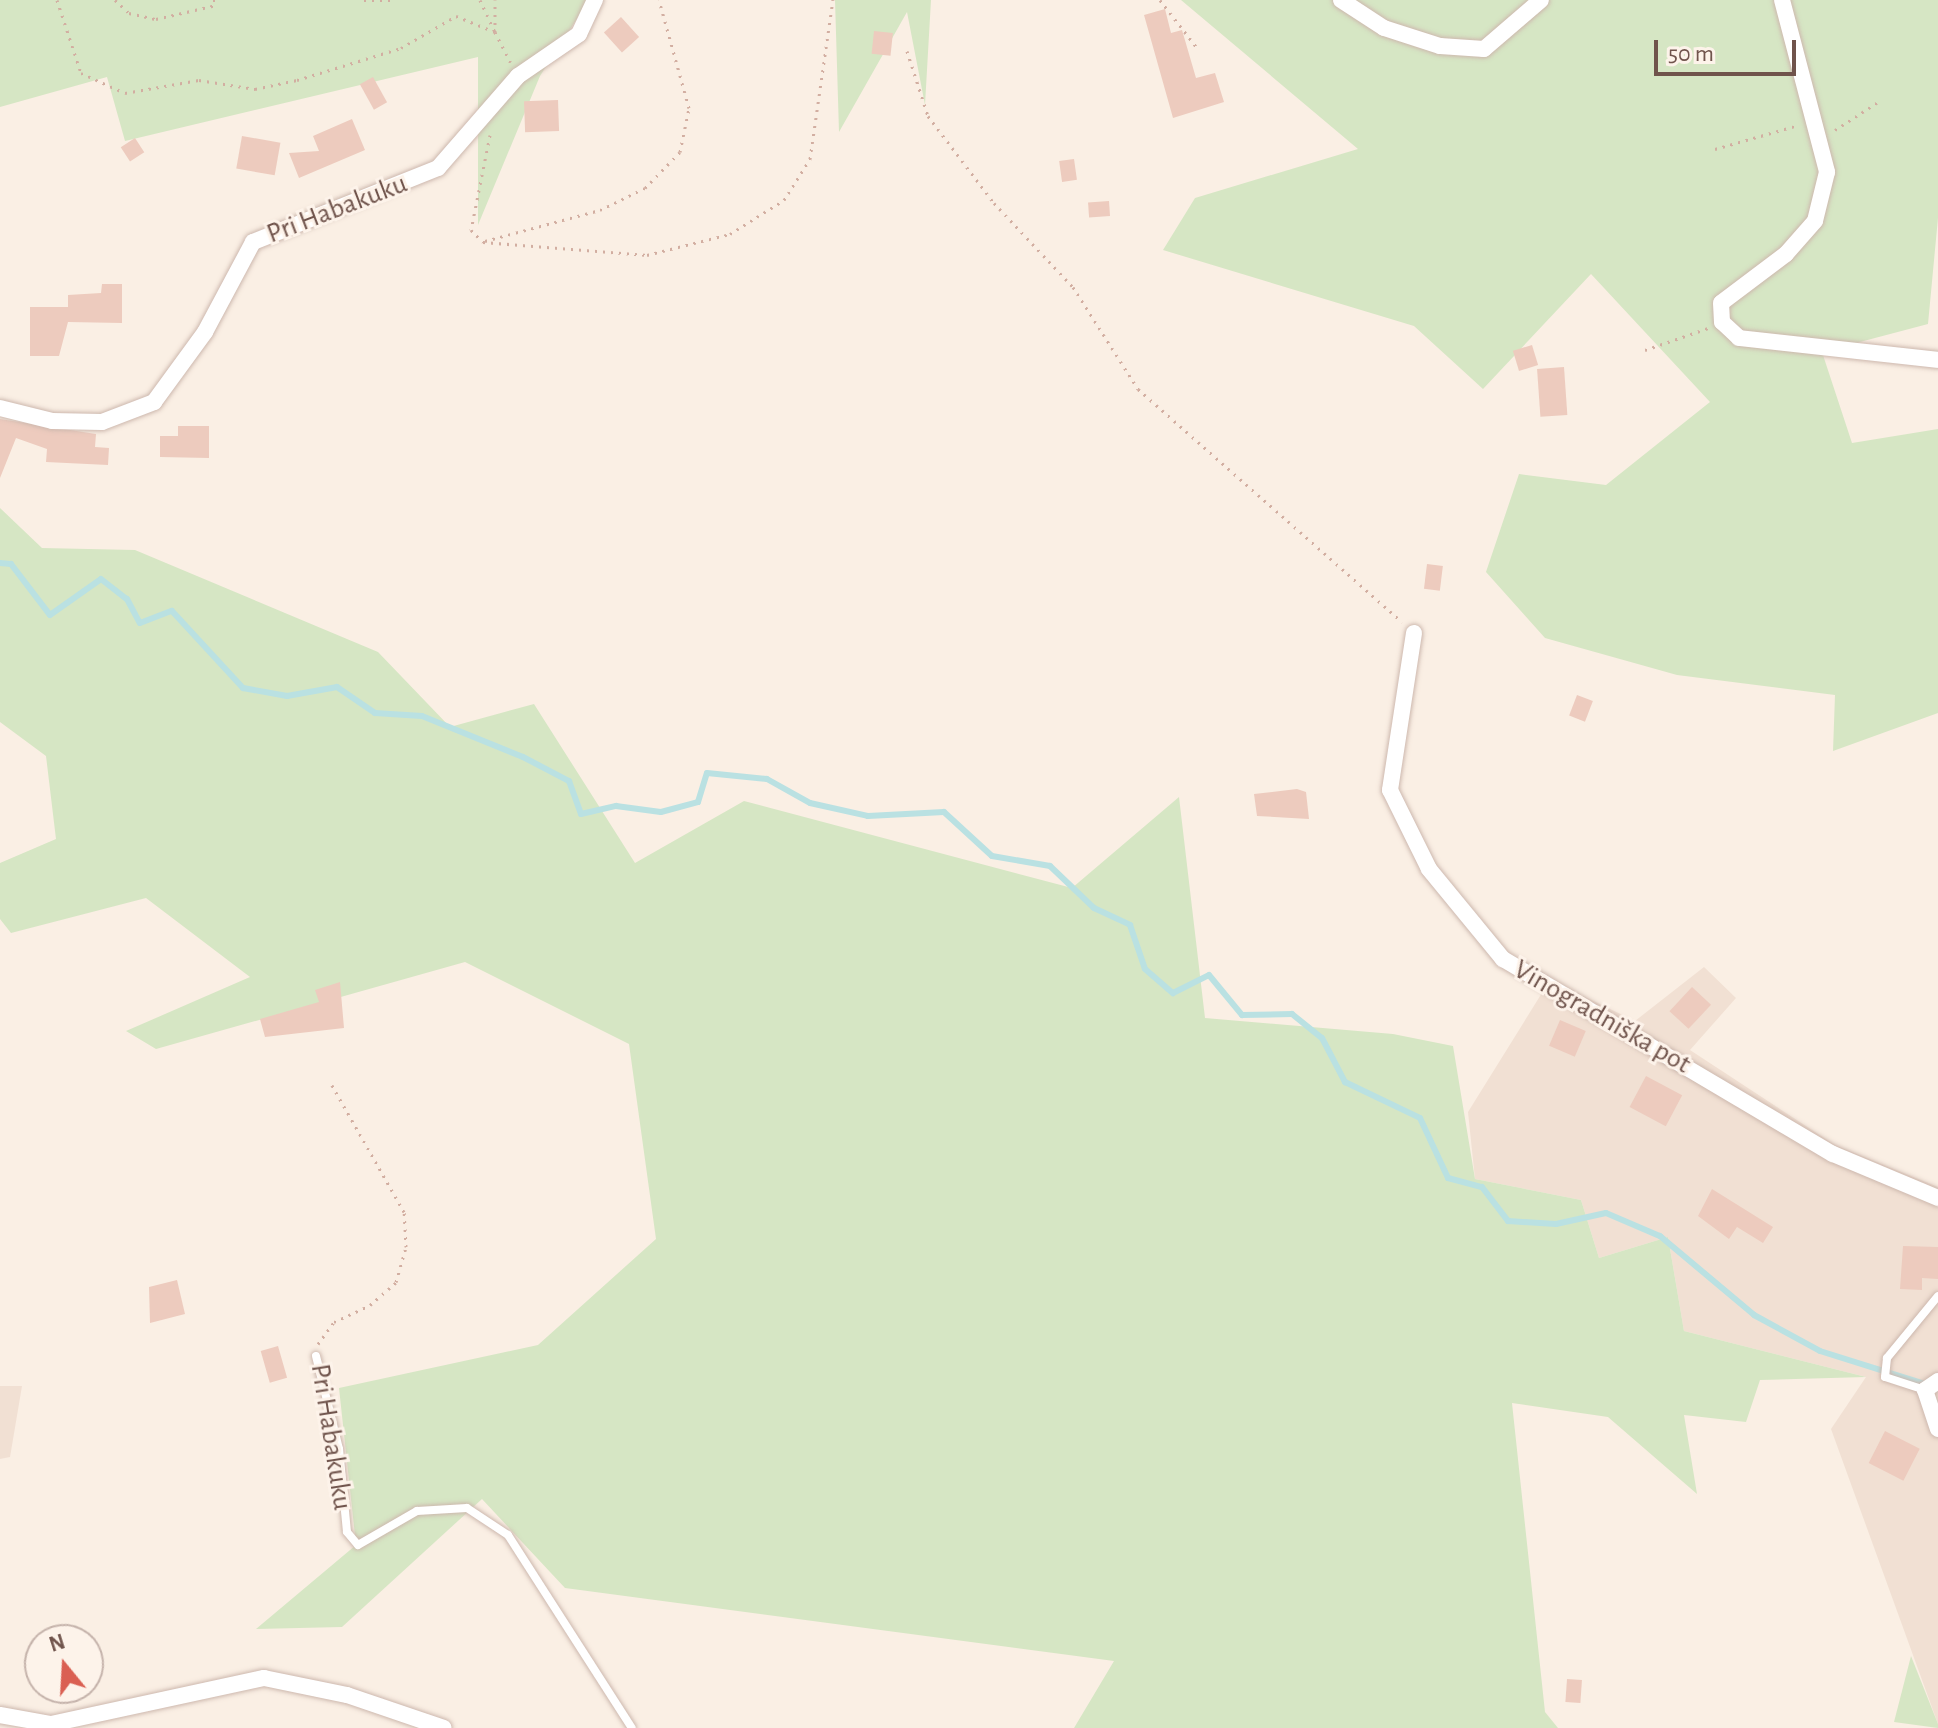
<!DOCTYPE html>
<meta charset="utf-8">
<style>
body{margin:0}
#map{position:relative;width:1938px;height:1728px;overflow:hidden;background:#faefe4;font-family:"Alegreya Sans",sans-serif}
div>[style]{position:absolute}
.residential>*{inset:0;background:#f1e0d3}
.green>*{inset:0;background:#d6e6c4}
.stream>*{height:6px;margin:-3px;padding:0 3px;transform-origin:3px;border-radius:3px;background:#bae1e2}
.building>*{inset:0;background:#edcbbe;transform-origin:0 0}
.path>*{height:3px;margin-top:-1.5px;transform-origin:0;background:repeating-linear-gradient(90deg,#d2aea1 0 2px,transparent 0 8px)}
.roads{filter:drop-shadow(0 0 2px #cdb8ae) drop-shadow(0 0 2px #cdb8ae)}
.service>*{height:8px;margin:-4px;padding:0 4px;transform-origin:4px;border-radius:4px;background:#fff}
.minor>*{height:16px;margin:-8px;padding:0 8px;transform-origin:8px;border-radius:8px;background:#fff}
span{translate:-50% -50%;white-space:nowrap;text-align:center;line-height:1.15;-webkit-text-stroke:6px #fdf3ea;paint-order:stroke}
.street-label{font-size:28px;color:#70544c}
.north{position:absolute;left:24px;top:1624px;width:80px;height:80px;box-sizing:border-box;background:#fdf3ea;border:2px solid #c5b3ab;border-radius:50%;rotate:342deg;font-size:22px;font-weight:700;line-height:32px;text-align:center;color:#70544c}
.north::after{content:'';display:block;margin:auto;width:28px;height:36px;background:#da6053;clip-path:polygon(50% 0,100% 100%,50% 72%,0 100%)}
.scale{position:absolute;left:1654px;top:40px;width:142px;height:36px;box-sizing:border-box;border:4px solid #70544c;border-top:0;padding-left:10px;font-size:24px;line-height:28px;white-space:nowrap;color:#70544c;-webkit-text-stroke:6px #fdf3ea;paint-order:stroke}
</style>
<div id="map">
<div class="residential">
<i style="clip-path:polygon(1704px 967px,1736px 998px,1690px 1050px,1835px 1145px,1938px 1187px,1938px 1724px,1831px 1429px,1866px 1377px,1684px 1331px,1668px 1237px,1599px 1258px,1581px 1200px,1475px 1179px,1468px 1112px,1550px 980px,1635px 1021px)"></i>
<i style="clip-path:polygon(0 1386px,22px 1386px,10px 1457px,0 1459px)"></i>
</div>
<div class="green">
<i style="clip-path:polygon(0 0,589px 0,540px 76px,478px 225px,478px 57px,125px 141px,107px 77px,0 107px)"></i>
<i style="clip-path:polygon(835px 0,931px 0,925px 105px,907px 12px,839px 132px)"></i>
<i style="clip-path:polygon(1181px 0,1938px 0,1938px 218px,1928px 324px,1822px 352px,1852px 443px,1938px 429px,1938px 713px,1833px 751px,1835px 695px,1677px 675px,1545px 638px,1486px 572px,1519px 474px,1606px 485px,1710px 402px,1591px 274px,1483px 389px,1414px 326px,1163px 250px,1195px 198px,1358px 149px)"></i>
<i style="clip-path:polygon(0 508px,42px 548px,135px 550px,378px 652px,450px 727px,534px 704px,635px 863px,744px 801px,1072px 888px,1179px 797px,1205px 1018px,1393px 1034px,1453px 1046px,1475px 1179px,1581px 1200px,1599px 1258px,1668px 1237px,1684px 1331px,1866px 1377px,1760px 1380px,1746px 1422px,1684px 1415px,1697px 1494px,1608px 1417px,1512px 1403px,1545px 1712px,1558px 1728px,1074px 1728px,1114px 1661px,565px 1588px,482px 1499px,342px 1627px,256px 1629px,356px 1545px,339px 1388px,538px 1345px,656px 1239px,629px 1044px,465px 962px,156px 1049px,126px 1031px,250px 977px,146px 898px,11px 933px,0 919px,0 863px,56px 839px,46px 756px,0 722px)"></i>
<i style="clip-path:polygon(1911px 1656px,1938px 1724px,1938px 1728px,1894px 1722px)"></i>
</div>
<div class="stream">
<i style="left:0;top:563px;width:11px;rotate:5deg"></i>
<i style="left:11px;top:564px;width:64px;rotate:52.6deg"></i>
<i style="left:50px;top:615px;width:62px;rotate:-35.2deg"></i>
<i style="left:101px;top:579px;width:33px;rotate:38deg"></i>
<i style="left:127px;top:599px;width:27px;rotate:62deg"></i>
<i style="left:140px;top:623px;width:34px;rotate:-21deg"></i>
<i style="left:172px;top:611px;width:105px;rotate:47.3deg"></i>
<i style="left:243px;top:688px;width:45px;rotate:10.3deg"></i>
<i style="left:287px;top:696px;width:51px;rotate:-10.2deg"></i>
<i style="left:337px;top:687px;width:46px;rotate:34.4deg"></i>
<i style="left:375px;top:713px;width:47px;rotate:3.7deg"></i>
<i style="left:422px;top:716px;width:109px;rotate:22.1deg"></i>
<i style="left:523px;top:757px;width:52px;rotate:27.6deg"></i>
<i style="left:569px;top:781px;width:35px;rotate:70deg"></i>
<i style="left:581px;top:814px;width:36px;rotate:-13deg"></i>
<i style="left:616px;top:806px;width:45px;rotate:7.6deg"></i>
<i style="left:661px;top:812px;width:38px;rotate:-15deg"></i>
<i style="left:698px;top:802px;width:30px;rotate:-73deg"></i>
<i style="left:707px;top:773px;width:60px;rotate:5.7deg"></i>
<i style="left:767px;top:779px;width:49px;rotate:29.2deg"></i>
<i style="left:810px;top:803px;width:59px;rotate:12.6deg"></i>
<i style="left:868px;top:816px;width:76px;rotate:-3deg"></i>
<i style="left:944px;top:812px;width:65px;rotate:42.5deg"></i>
<i style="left:992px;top:856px;width:59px;rotate:9.8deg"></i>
<i style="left:1050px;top:866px;width:61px;rotate:43.7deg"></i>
<i style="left:1094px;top:908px;width:40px;rotate:25deg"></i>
<i style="left:1130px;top:925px;width:46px;rotate:71.2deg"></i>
<i style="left:1145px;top:969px;width:37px;rotate:41deg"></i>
<i style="left:1173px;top:993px;width:40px;rotate:-26.6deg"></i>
<i style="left:1209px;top:975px;width:52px;rotate:50.5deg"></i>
<i style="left:1242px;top:1015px;width:50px;rotate:-1.1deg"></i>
<i style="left:1292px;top:1014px;width:38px;rotate:39deg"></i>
<i style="left:1322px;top:1038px;width:50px;rotate:62.4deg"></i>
<i style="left:1345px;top:1082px;width:83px;rotate:25.6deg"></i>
<i style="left:1420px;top:1118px;width:66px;rotate:65deg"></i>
<i style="left:1448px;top:1178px;width:35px;rotate:15deg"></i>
<i style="left:1482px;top:1187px;width:43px;rotate:52.6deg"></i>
<i style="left:1508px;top:1221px;width:48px;rotate:3.6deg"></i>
<i style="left:1556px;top:1224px;width:51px;rotate:-12.4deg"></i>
<i style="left:1606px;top:1213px;width:59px;rotate:23.1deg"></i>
<i style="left:1660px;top:1236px;width:123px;rotate:40deg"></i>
<i style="left:1754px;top:1315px;width:75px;rotate:28.6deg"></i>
<i style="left:1820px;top:1351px;width:113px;rotate:17.5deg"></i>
</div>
<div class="building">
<i style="clip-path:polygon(1165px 9px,1171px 33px,1182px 30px,1196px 78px,1215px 73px,1224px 102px,1173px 118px,1144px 15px)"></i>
<i style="left:621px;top:17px;width:27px;height:23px;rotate:48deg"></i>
<i style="left:874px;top:31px;width:19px;height:23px;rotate:6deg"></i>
<i style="left:373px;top:77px;width:29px;height:15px;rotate:61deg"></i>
<i style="left:558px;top:100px;width:31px;height:34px;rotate:88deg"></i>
<i style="clip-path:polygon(352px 119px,365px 150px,299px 178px,289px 153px,319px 151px,313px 136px)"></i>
<i style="left:242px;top:136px;width:39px;height:33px;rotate:10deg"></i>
<i style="left:135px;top:138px;width:17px;height:17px;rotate:57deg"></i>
<i style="left:1074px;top:159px;width:21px;height:15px;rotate:82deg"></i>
<i style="left:1109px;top:201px;width:15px;height:21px;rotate:86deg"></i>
<i style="clip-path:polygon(102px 284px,122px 284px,122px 323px,68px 322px,59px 356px,30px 356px,30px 307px,68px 307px,68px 295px,101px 293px)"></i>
<i style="left:1532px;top:345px;width:21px;height:20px;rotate:73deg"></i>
<i style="left:1564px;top:367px;width:48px;height:27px;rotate:86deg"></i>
<i style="clip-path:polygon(0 419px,96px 434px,95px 447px,109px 448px,108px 465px,46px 462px,47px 449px,16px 438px,0 478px)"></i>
<i style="clip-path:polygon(178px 426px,209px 426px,209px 458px,160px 457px,160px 436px,178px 436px)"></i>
<i style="left:1427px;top:564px;width:16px;height:25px;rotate:7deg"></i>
<i style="left:1577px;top:695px;width:17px;height:22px;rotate:21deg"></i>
<i style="clip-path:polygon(1297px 789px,1306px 792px,1309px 819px,1257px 816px,1254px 794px)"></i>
<i style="clip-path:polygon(340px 982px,344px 1028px,265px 1037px,260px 1019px,319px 1002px,315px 990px)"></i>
<i style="left:1692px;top:987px;width:26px;height:33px;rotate:43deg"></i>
<i style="left:1560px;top:1020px;width:28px;height:28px;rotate:23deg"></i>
<i style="left:1646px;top:1076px;width:41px;height:35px;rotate:28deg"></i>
<i style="clip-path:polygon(1712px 1189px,1773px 1227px,1763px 1243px,1737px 1227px,1729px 1239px,1698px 1216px)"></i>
<i style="clip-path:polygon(1903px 1246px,1938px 1247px,1938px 1279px,1922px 1278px,1922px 1290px,1900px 1289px)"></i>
<i style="clip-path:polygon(177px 1280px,185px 1314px,150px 1323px,149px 1287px)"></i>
<i style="left:278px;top:1346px;width:33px;height:18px;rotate:74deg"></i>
<i style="left:1885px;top:1431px;width:39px;height:36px;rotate:27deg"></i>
<i style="left:1567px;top:1679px;width:15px;height:23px;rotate:4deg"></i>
</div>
<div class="path">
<i style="left:57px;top:0;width:77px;rotate:71.8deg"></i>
<i style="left:81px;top:73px;width:48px;rotate:24.4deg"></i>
<i style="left:125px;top:93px;width:75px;rotate:-10deg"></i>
<i style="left:199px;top:80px;width:57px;rotate:9.1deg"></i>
<i style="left:255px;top:89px;width:43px;rotate:-12.1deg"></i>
<i style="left:297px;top:80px;width:109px;rotate:-17.1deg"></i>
<i style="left:401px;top:48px;width:64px;rotate:-30.2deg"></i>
<i style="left:456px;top:16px;width:42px;rotate:22.3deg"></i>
<i style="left:495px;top:32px;width:34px;rotate:63deg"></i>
<i style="left:115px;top:0;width:19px;rotate:43deg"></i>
<i style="left:129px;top:13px;width:28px;rotate:13deg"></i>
<i style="left:156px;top:19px;width:62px;rotate:-13.1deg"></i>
<i style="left:213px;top:0;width:8px"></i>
<i style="left:364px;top:0;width:28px"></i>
<i style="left:480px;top:0;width:35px;rotate:65deg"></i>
<i style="left:495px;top:32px;width:32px;rotate:-90deg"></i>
<i style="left:1160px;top:0;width:62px;rotate:52.2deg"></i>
<i style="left:907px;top:51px;width:68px;rotate:72.1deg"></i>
<i style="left:928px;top:116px;width:109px;rotate:52.8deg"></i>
<i style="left:994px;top:203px;width:115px;rotate:46.8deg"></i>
<i style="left:1073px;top:287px;width:121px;rotate:57.5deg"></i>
<i style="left:1138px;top:389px;width:352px;rotate:41.4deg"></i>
<i style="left:1835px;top:130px;width:55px;rotate:-33.1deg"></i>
<i style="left:490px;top:135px;width:97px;rotate:101.3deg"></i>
<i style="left:471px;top:230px;width:17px;rotate:45deg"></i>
<i style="left:483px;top:242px;width:165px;rotate:4.5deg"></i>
<i style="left:647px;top:255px;width:86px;rotate:-14.2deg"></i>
<i style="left:730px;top:234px;width:64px;rotate:-32.2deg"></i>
<i style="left:784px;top:200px;width:49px;rotate:-57.6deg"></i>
<i style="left:810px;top:159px;width:161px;rotate:-81.8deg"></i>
<i style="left:1715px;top:149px;width:83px;rotate:-16deg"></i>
<i style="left:485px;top:241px;width:119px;rotate:-15.1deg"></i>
<i style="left:600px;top:210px;width:50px;rotate:-26.1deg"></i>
<i style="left:645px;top:188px;width:50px;rotate:-45.8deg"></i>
<i style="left:680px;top:152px;width:45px;rotate:-78.4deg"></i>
<i style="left:689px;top:108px;width:112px;rotate:-105.5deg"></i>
<i style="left:1645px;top:350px;width:67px;rotate:-19.2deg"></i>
<i style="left:318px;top:1344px;width:27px;rotate:-54deg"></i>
<i style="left:334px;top:1322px;width:40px;rotate:-25deg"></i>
<i style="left:370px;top:1305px;width:35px;rotate:-41deg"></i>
<i style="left:396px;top:1282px;width:36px;rotate:-74deg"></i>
<i style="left:406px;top:1247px;width:35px;rotate:-93deg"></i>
<i style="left:404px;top:1212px;width:146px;rotate:-119.6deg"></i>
</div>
<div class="roads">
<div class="service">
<i style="left:316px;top:1356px;width:96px;rotate:76.1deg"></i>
<i style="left:339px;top:1449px;width:83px;rotate:84.5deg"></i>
<i style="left:347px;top:1532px;width:17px;rotate:50deg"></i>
<i style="left:358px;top:1545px;width:68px;rotate:-30deg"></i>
<i style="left:417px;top:1511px;width:50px;rotate:-3.4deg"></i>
<i style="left:467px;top:1508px;width:49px;rotate:33.4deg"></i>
<i style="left:508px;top:1535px;width:229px;rotate:57.3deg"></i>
<i style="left:1925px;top:1390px;width:42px;rotate:-162deg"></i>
<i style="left:1885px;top:1377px;width:19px;rotate:-84deg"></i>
<i style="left:1887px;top:1358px;width:80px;rotate:-50.6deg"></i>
</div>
<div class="minor">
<i style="left:1341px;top:0;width:51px;rotate:33.1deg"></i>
<i style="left:1384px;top:28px;width:59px;rotate:17.8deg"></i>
<i style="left:1440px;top:46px;width:44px;rotate:3.9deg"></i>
<i style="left:1484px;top:49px;width:75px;rotate:-40.7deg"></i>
<i style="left:1782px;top:0;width:178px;rotate:75.3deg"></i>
<i style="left:1827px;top:172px;width:50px;rotate:103.8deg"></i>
<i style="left:1815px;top:221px;width:44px;rotate:131.3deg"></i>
<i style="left:1786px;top:254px;width:81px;rotate:143deg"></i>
<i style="left:1721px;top:303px;width:19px;rotate:87deg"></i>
<i style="left:1722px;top:322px;width:23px;rotate:43deg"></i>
<i style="left:1739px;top:338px;width:200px;rotate:6.3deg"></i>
<i style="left:0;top:408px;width:54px;rotate:14deg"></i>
<i style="left:52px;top:421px;width:50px;rotate:1.1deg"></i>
<i style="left:102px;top:422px;width:56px;rotate:-21deg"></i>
<i style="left:154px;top:402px;width:87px;rotate:-53.9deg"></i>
<i style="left:205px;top:332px;width:102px;rotate:-61.9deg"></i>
<i style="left:253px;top:242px;width:199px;rotate:-21.8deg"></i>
<i style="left:438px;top:168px;width:122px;rotate:-49deg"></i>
<i style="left:518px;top:76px;width:74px;rotate:-34.5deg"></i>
<i style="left:579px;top:34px;width:38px;rotate:-65deg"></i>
<i style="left:1414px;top:633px;width:159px;rotate:98.7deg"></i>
<i style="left:1390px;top:790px;width:88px;rotate:63.7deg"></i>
<i style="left:1429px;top:869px;width:117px;rotate:50.6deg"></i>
<i style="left:1503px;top:959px;width:383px;rotate:30.6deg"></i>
<i style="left:1833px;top:1154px;width:114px;rotate:22.7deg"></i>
<i style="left:1938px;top:1381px;width:16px;rotate:145deg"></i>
<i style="left:1925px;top:1390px;width:41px;rotate:71.6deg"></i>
<i style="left:0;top:1715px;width:52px;rotate:10deg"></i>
<i style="left:51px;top:1724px;width:218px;rotate:-12.2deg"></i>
<i style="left:264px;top:1678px;width:85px;rotate:11.6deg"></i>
<i style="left:347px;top:1695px;width:102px;rotate:18.8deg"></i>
</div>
</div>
<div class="street-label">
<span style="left:337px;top:209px;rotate:-21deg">Pri Habakuku</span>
<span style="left:1602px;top:1017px;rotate:30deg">Vinogradniška pot</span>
<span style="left:331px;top:1437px;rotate:81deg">Pri Habakuku</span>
</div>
<div class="north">N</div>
<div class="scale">50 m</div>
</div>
